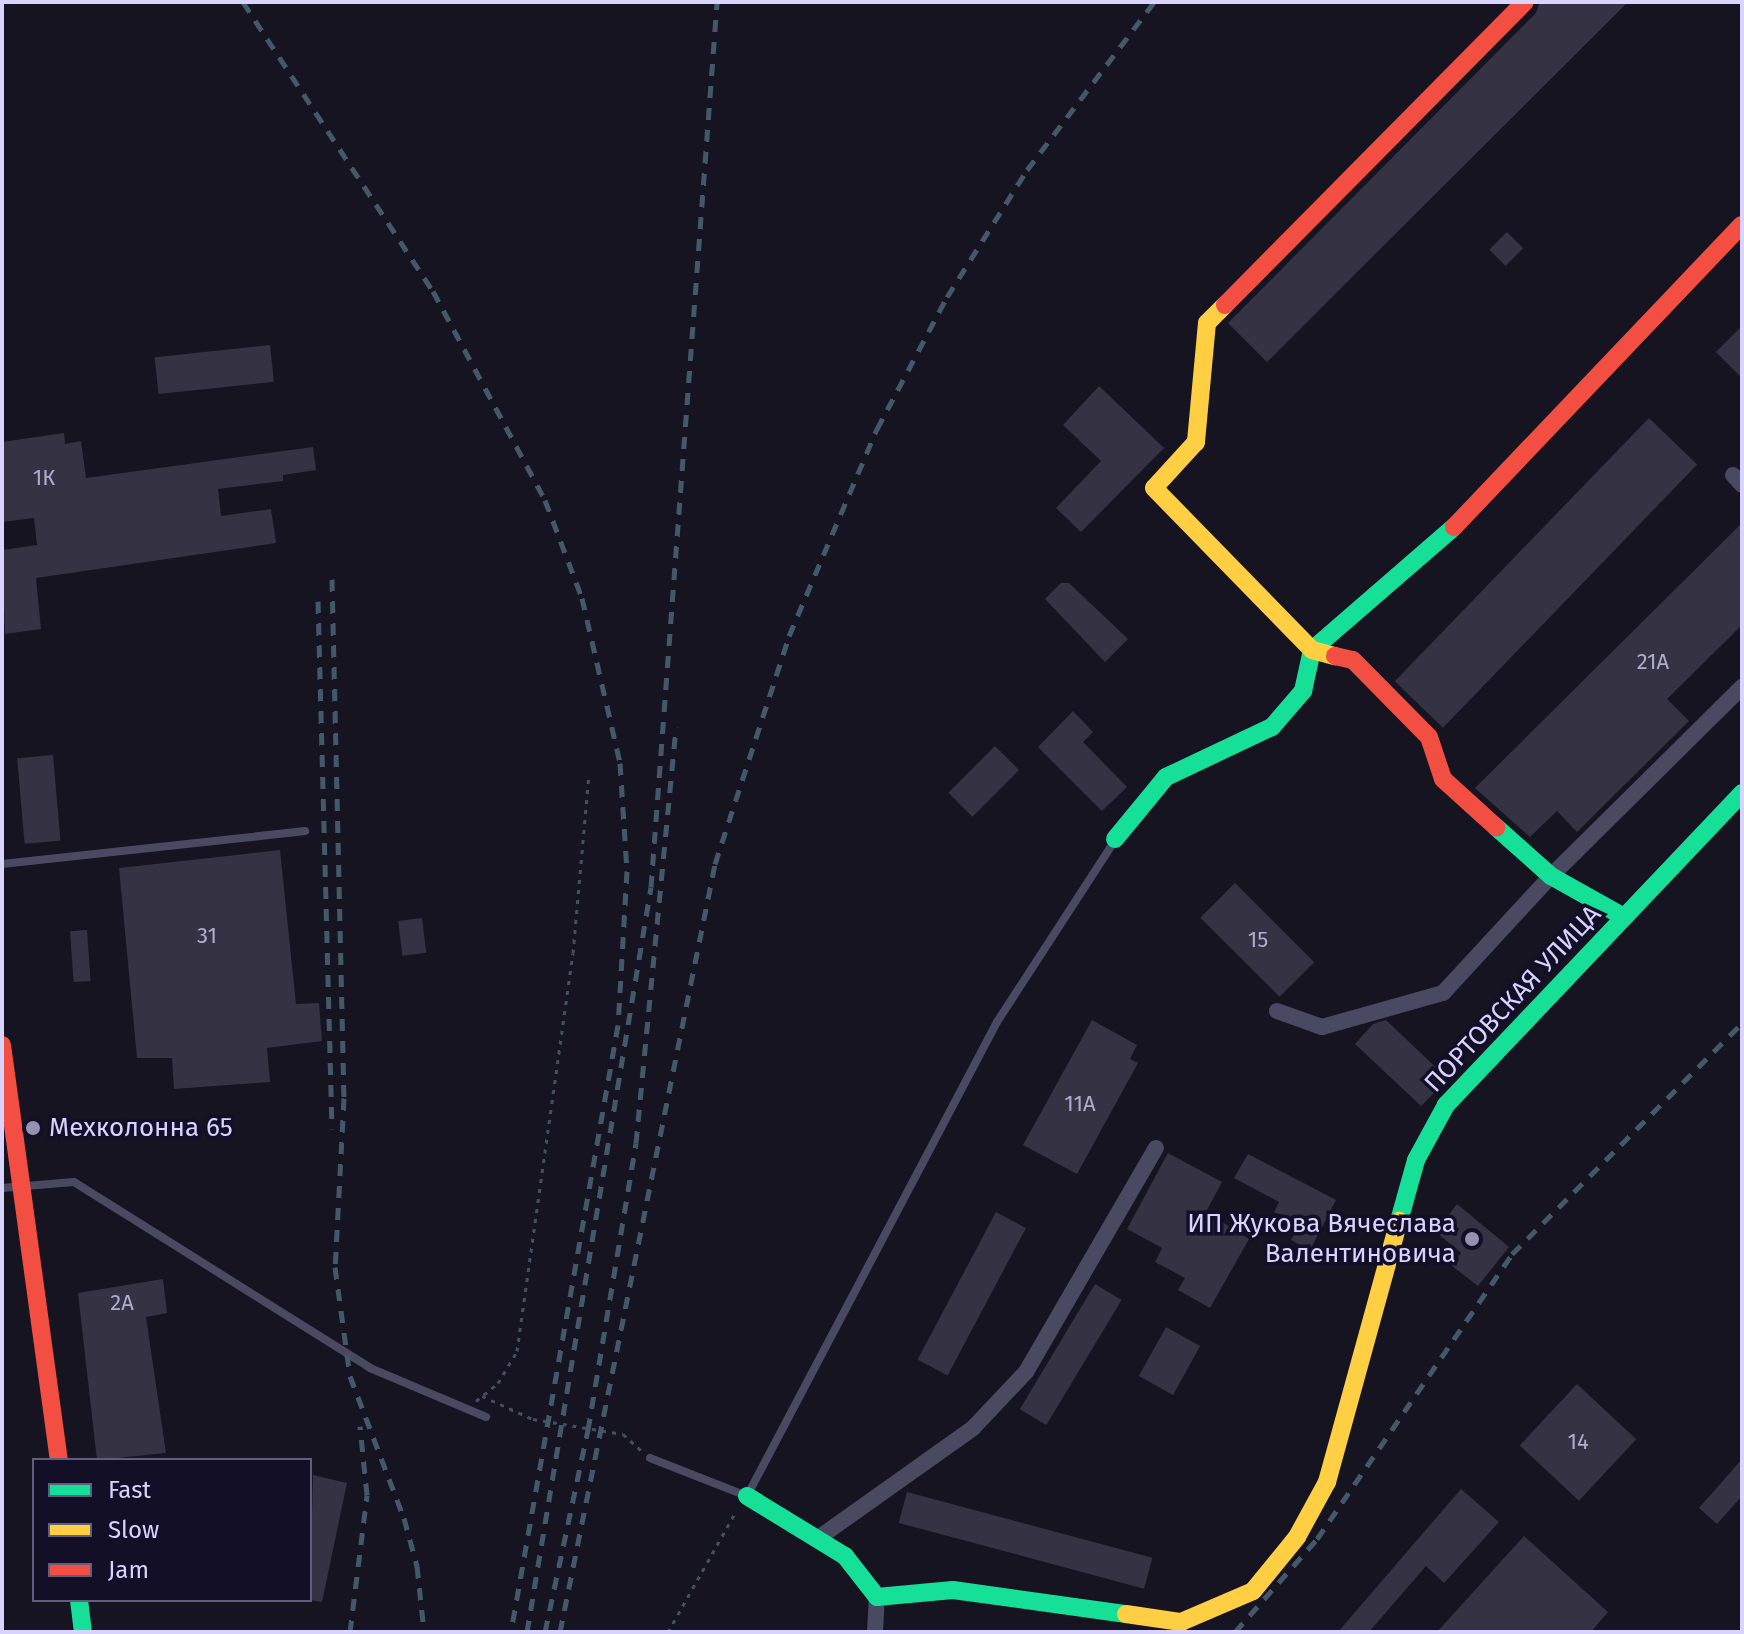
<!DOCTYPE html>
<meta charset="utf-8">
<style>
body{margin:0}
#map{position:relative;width:1744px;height:1634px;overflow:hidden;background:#161421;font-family:"Fira Sans",sans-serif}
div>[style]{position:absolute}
.building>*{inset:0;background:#343243;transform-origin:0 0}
.path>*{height:3px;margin-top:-1.5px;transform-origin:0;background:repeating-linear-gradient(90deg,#44505f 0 4px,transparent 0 10px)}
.lane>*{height:8px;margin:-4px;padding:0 4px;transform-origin:4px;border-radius:4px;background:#4a4962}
.street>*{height:16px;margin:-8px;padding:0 8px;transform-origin:8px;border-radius:8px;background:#4a4962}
.fast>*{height:18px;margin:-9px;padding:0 9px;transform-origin:9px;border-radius:9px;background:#16e098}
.slow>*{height:18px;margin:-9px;padding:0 9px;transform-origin:9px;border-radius:9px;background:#ffcf43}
.jam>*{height:18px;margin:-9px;padding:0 9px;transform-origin:9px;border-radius:9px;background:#f24e42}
.rail>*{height:5px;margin-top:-2.5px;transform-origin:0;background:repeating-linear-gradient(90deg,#43596b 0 12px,transparent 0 22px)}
.dots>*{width:22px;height:22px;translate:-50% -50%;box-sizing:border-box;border:4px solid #130f26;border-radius:50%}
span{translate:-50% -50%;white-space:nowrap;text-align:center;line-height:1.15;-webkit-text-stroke:7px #130f26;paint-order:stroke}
.number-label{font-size:22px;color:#b0acd0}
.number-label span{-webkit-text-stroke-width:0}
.street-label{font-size:26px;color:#d9d4ff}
.poi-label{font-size:26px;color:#d9d4ff}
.left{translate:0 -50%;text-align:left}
.right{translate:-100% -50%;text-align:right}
.frame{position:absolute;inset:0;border:4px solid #d9d4ff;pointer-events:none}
.legend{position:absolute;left:32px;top:1458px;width:280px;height:144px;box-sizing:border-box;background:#130f26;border:2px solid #625e7d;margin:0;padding:10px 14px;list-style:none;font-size:24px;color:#d9d4ff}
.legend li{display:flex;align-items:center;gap:16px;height:40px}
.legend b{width:40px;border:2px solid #625e7d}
</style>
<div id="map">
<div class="building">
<i style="clip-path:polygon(1540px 2px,1628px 2px,1267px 362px,1228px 323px,1536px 13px)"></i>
<i style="left:1507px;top:232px;width:23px;height:25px;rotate:45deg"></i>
<i style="clip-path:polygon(1742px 326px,1742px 378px,1716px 352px)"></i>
<i style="left:270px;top:345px;width:37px;height:116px;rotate:84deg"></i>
<i style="clip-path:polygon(1099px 386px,1164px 448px,1081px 532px,1056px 508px,1101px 461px,1063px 425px)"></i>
<i style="left:1649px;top:418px;width:67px;height:366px;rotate:44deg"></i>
<i style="clip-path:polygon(64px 433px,65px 444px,81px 441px,86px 478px,313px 447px,316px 470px,283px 475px,283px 481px,218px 489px,221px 516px,271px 509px,276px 543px,36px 578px,41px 629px,5px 634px,2px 550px,37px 545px,34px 518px,2px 522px,2px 442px)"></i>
<i style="clip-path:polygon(1742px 523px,1742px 625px,1667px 699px,1689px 721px,1577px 832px,1557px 811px,1530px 837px,1475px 788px)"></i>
<i style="clip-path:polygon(1061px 583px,1069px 583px,1128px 639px,1105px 662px,1045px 599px)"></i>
<i style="clip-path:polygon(1073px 711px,1093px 732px,1083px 742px,1127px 787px,1102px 811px,1038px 747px)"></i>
<i style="left:995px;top:746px;width:34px;height:66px;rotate:45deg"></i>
<i style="left:53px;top:755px;width:86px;height:36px;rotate:85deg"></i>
<i style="clip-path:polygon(280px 850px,296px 1004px,319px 1003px,322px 1041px,267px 1048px,270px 1082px,174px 1089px,172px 1058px,137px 1058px,119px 868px)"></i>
<i style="left:1235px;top:883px;width:112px;height:49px;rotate:45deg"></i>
<i style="left:422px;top:918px;width:35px;height:24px;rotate:83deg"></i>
<i style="left:87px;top:930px;width:51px;height:17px;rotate:86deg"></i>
<i style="clip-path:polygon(1092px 1020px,1137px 1045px,1130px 1059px,1138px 1063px,1077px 1174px,1023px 1145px)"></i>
<i style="clip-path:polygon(1386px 1020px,1448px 1079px,1421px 1106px,1355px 1044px,1373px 1024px)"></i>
<i style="clip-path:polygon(1168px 1153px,1222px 1182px,1206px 1212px,1249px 1239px,1210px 1308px,1178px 1290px,1185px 1278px,1155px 1262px,1162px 1248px,1127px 1229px)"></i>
<i style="clip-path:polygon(1248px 1154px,1336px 1200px,1310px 1250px,1291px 1240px,1300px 1224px,1274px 1212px,1279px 1202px,1234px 1178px)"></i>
<i style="clip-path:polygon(1457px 1204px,1509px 1247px,1478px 1286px,1452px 1266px,1461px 1253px,1436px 1232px)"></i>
<i style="left:996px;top:1212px;width:34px;height:167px;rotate:28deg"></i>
<i style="clip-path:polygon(163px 1279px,167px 1313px,146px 1317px,166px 1453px,97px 1460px,78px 1293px)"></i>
<i style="left:1095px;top:1284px;width:31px;height:146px;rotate:31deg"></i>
<i style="left:1166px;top:1327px;width:39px;height:56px;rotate:29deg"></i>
<i style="left:1577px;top:1384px;width:81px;height:84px;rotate:43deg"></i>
<i style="clip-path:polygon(1742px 1459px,1742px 1496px,1717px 1524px,1699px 1508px)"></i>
<i style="clip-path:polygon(313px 1475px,347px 1483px,322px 1602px,310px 1600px)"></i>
<i style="clip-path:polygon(1461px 1489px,1499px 1522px,1444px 1583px,1426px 1566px,1369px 1632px,1338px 1632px)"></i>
<i style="left:907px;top:1492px;width:254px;height:32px;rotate:15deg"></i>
<i style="clip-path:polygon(1524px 1536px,1608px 1612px,1591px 1632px,1437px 1632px)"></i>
</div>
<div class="path">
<i style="left:482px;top:1396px;width:56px;rotate:24.3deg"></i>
<i style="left:533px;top:1419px;width:91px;rotate:9.5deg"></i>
<i style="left:623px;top:1434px;width:24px;rotate:42deg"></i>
<i style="left:476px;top:1401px;width:28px;rotate:-39deg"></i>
<i style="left:498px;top:1383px;width:37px;rotate:-59deg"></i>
<i style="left:517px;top:1351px;width:402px;rotate:-82deg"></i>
<i style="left:573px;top:953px;width:179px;rotate:-84.9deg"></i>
<i style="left:668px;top:1632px;width:137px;rotate:-60.6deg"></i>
</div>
<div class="lane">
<i style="left:2px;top:864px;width:305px;rotate:-6.2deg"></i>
<i style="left:2px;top:1188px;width:72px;rotate:-4.8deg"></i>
<i style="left:74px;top:1182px;width:350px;rotate:32.1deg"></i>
<i style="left:370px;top:1368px;width:126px;rotate:22.9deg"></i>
<i style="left:650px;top:1458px;width:104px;rotate:21.4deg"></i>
<i style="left:747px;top:1496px;width:536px;rotate:-62.19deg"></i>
<i style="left:997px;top:1022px;width:217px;rotate:-57deg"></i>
</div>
<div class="street">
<i style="left:1733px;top:475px;width:13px;rotate:48deg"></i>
<i style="left:1277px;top:1011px;width:48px;rotate:19.6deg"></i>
<i style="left:1322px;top:1027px;width:126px;rotate:-15.7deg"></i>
<i style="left:1443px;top:993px;width:159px;rotate:-47.3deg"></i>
<i style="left:1551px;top:876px;width:269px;rotate:-44.7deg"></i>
<i style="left:817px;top:1539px;width:191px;rotate:-35.4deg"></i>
<i style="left:973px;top:1428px;width:77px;rotate:-46.6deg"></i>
<i style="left:1026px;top:1372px;width:259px;rotate:-59.9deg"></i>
<i style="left:875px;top:1632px;width:35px;rotate:-87deg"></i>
</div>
<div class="fast">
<i style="left:1496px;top:827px;width:74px;rotate:41.7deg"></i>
<i style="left:1551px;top:876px;width:84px;rotate:29.3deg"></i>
<i style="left:1115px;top:839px;width:80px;rotate:-50.6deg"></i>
<i style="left:1166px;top:777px;width:117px;rotate:-25.3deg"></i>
<i style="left:1272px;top:727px;width:48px;rotate:-49.3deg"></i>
<i style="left:1303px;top:691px;width:42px;rotate:-77.6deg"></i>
<i style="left:1312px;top:650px;width:188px;rotate:-40.9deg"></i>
<i style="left:1399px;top:1221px;width:63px;rotate:-74.4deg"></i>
<i style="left:1416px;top:1160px;width:63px;rotate:-61.4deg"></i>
<i style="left:1446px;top:1105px;width:430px;rotate:-46.5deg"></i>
<i style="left:747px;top:1496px;width:115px;rotate:31.5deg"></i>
<i style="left:845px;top:1556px;width:52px;rotate:52deg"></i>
<i style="left:877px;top:1597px;width:76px;rotate:-5.3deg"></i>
<i style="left:953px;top:1590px;width:175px;rotate:7.9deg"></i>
<i style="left:79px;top:1600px;width:32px;rotate:83deg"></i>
</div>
<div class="slow">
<i style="left:1225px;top:305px;width:25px;rotate:135deg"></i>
<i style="left:1207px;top:323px;width:120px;rotate:95.3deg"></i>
<i style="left:1196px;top:442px;width:62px;rotate:132.4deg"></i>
<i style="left:1154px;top:488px;width:226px;rotate:45.7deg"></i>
<i style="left:1312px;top:650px;width:24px;rotate:15deg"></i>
<i style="left:1126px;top:1614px;width:56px;rotate:8.3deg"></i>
<i style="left:1181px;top:1622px;width:78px;rotate:-23.3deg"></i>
<i style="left:1253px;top:1591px;width:70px;rotate:-50.8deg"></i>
<i style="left:1297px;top:1537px;width:63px;rotate:-61.4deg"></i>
<i style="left:1327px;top:1482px;width:271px;rotate:-74.6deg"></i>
</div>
<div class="jam">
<i style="left:1225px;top:305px;width:426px;rotate:-45.3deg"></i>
<i style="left:1454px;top:527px;width:417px;rotate:-46.4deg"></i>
<i style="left:1335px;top:656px;width:18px;rotate:13deg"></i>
<i style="left:1353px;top:660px;width:108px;rotate:45.4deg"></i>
<i style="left:1429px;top:737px;width:44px;rotate:71.6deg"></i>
<i style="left:1443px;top:779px;width:72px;rotate:42.2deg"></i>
<i style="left:2px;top:1045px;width:419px;rotate:82.2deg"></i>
</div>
<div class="rail">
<i style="left:243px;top:2px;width:346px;rotate:56.7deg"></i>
<i style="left:433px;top:291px;width:237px;rotate:61.8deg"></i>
<i style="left:545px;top:500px;width:105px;rotate:69.3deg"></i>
<i style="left:582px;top:598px;width:169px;rotate:77deg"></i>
<i style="left:620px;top:763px;width:108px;rotate:86.3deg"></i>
<i style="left:627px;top:871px;width:154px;rotate:93.3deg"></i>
<i style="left:618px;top:1025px;width:616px;rotate:100deg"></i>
<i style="left:332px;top:579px;width:519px;rotate:88.68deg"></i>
<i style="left:344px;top:1098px;width:169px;rotate:93deg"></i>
<i style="left:335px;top:1267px;width:110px;rotate:82.2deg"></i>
<i style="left:350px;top:1376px;width:152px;rotate:69.2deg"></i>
<i style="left:404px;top:1518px;width:50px;rotate:74.8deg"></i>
<i style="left:417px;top:1566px;width:66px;rotate:83.9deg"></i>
<i style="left:318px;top:601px;width:528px;rotate:88.48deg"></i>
<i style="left:350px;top:1632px;width:138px;rotate:-82.9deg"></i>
<i style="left:367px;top:1495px;width:69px;rotate:-95.8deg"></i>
<i style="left:527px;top:1632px;width:755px;rotate:-80.55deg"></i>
<i style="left:651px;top:887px;width:887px;rotate:-85.73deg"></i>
<i style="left:545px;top:1632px;width:207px;rotate:-78deg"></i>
<i style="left:588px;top:1430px;width:291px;rotate:-80.5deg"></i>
<i style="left:636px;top:1143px;width:418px;rotate:-84.5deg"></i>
<i style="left:560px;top:1632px;width:783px;rotate:-78.59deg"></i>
<i style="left:715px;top:864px;width:240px;rotate:-72deg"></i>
<i style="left:789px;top:636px;width:225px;rotate:-67deg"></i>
<i style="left:877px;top:429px;width:149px;rotate:-62.1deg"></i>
<i style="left:947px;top:297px;width:150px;rotate:-57.8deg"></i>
<i style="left:1027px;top:170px;width:211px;rotate:-52.9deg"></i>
<i style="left:1235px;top:1632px;width:124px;rotate:-48.6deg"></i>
<i style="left:1317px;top:1539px;width:345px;rotate:-55.6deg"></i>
<i style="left:1512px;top:1254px;width:326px;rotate:-45.1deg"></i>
</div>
<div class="dots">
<i style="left:33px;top:1128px;background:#9591b1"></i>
<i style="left:1472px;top:1239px;background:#9591b1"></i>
</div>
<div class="number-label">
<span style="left:44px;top:478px">1К</span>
<span style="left:1653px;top:662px">21А</span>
<span style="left:207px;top:936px">31</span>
<span style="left:1258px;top:940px">15</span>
<span style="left:1080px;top:1104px">11А</span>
<span style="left:122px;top:1303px">2А</span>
<span style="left:1578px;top:1442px">14</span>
</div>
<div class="street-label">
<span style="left:1513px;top:999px;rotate:-47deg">ПОРТОВСКАЯ УЛИЦА</span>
</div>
<div class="poi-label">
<span class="left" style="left:49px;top:1128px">Мехколонна 65</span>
<span class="right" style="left:1456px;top:1239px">ИП Жукова Вячеслава<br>Валентиновича</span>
</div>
<div class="frame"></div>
<ul class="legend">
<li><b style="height:10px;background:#16e098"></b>Fast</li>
<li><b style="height:10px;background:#ffcf43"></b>Slow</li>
<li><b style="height:10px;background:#f24e42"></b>Jam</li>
</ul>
</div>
